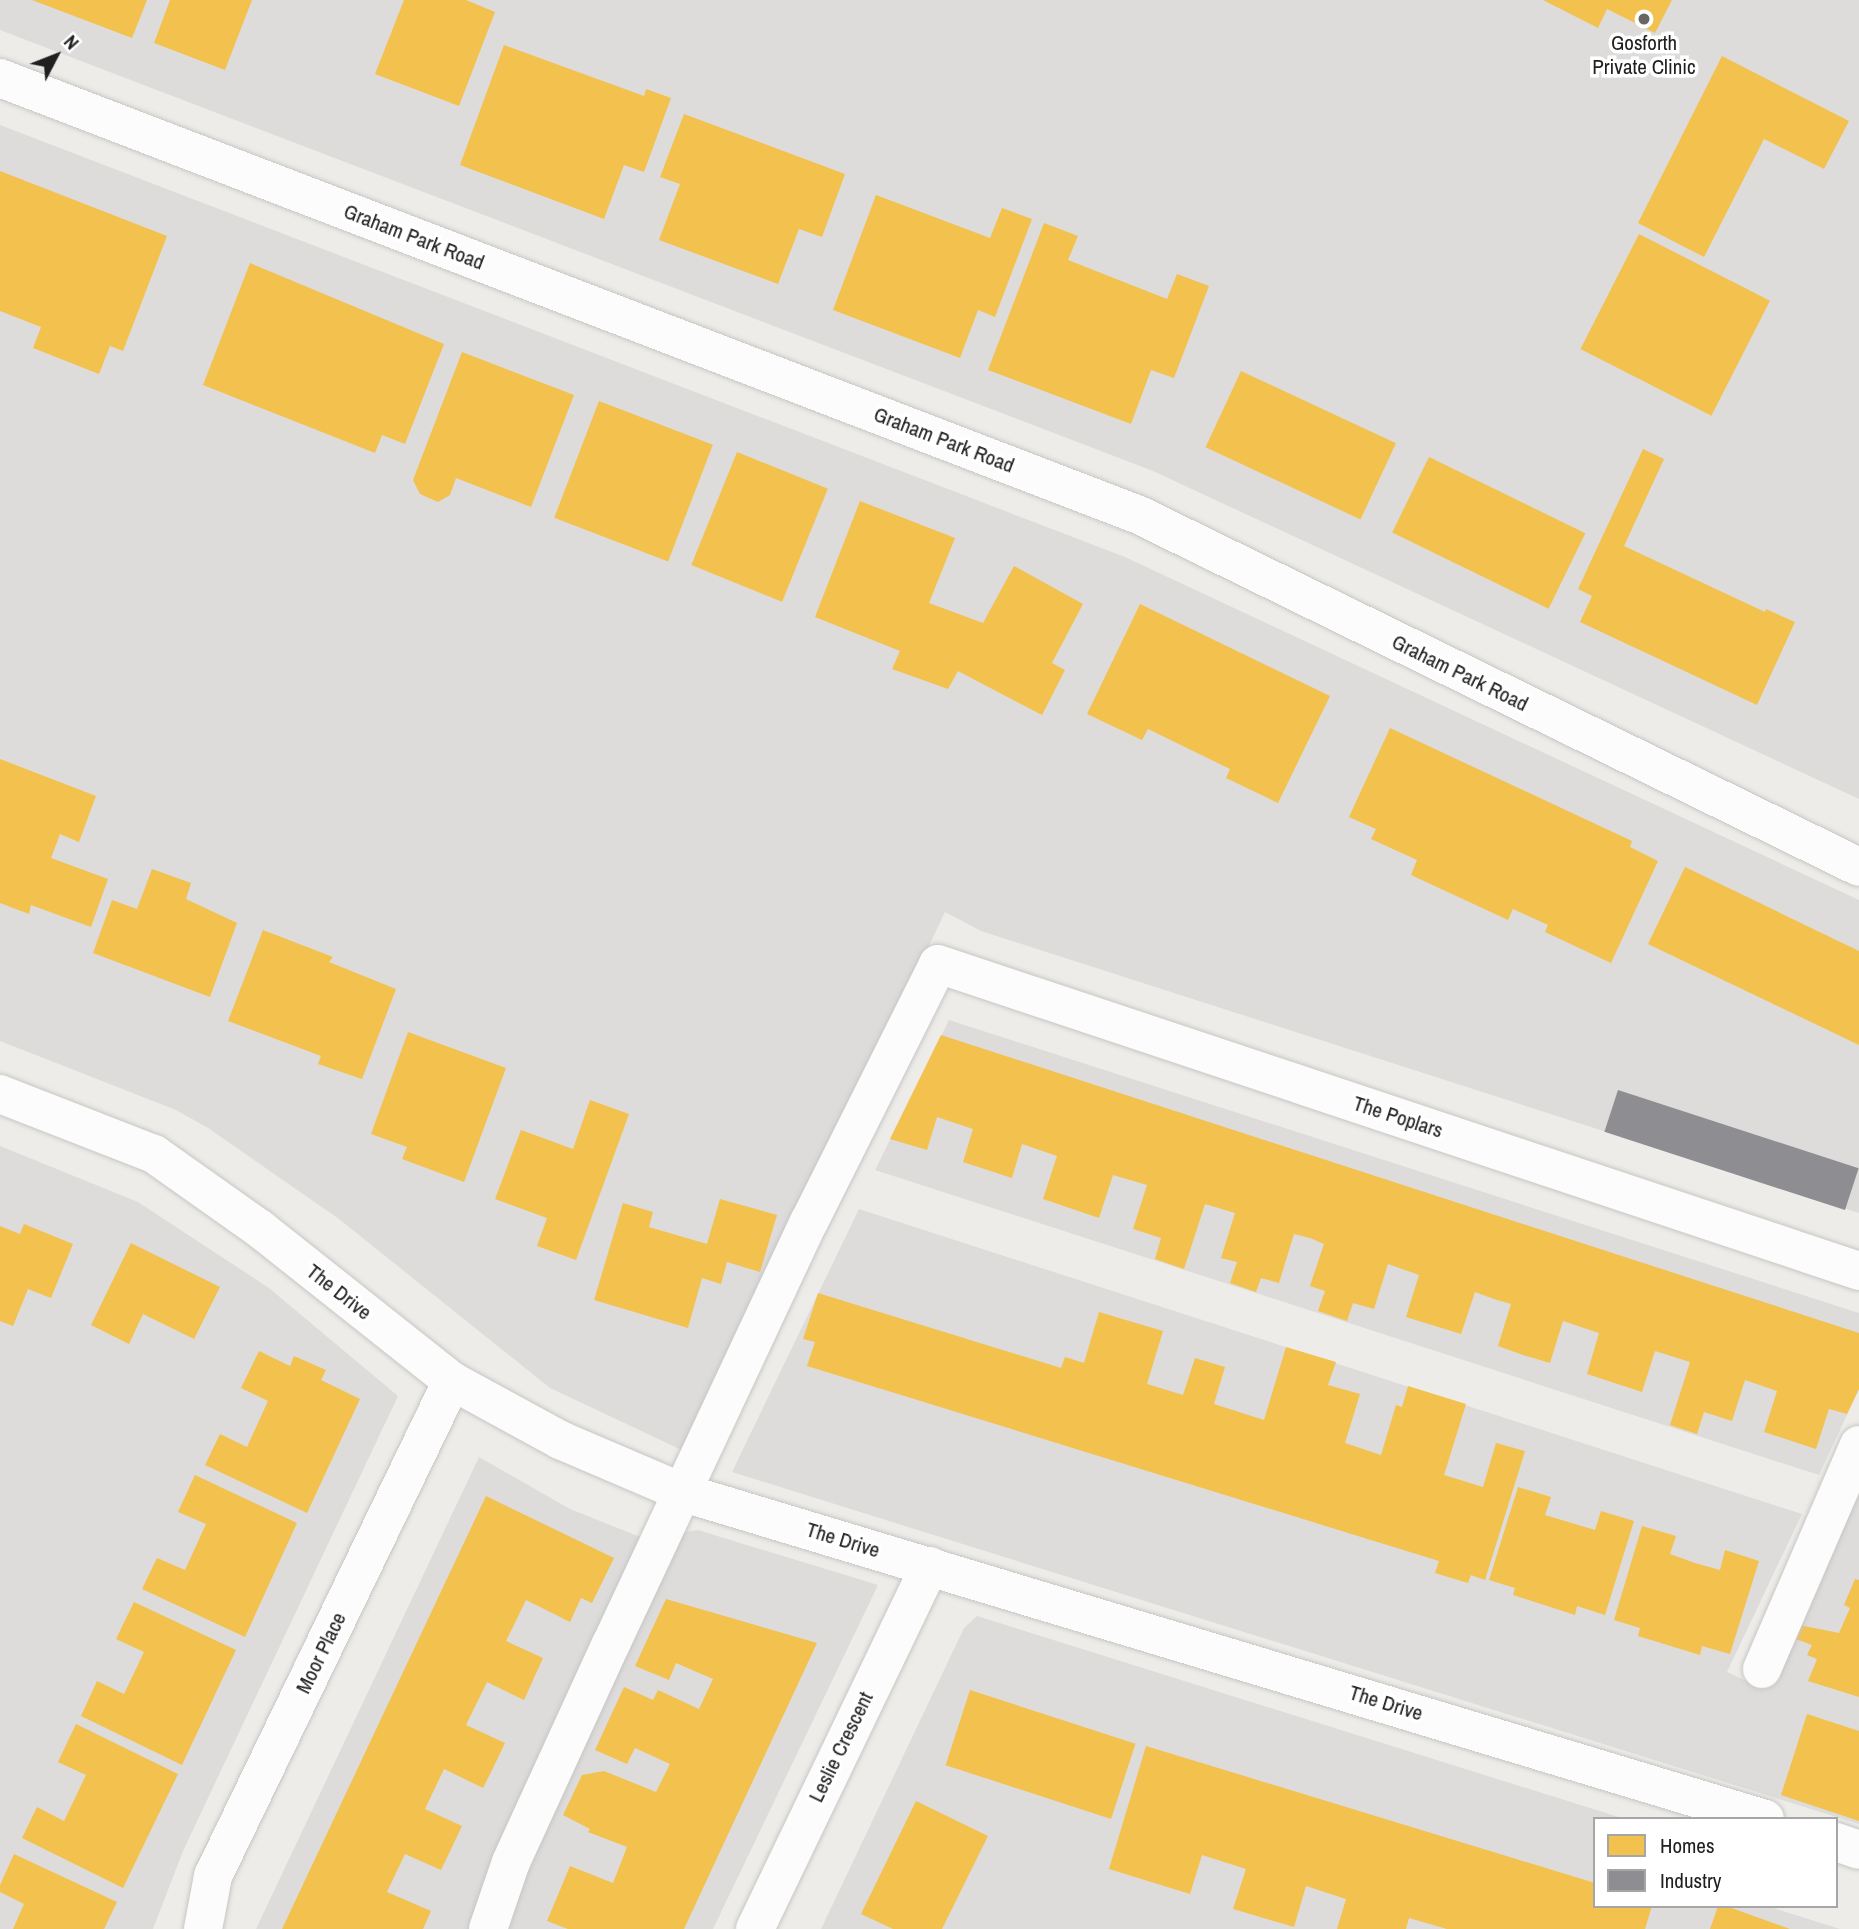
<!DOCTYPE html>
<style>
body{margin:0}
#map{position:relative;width:1859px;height:1929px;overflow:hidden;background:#eeece8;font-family:"Archivo Narrow",sans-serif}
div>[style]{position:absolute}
.residential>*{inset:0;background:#dddcda}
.homes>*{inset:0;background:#f2c14e;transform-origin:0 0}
.industry>*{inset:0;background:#8d8d92;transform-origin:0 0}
.roads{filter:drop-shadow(0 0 2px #c7c6c4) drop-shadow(0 0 2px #c7c6c4)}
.street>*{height:38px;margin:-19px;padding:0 19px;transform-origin:19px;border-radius:19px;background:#fcfcfc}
.dots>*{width:19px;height:19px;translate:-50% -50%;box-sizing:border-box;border:4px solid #fff;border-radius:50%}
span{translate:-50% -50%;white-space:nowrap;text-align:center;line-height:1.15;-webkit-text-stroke:7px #fff;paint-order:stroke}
.poi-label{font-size:21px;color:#202020}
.street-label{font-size:21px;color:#202020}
.legend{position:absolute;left:1593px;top:1817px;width:245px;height:91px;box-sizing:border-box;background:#fff;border:2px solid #a6a6a6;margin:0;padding:9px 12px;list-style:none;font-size:21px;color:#202020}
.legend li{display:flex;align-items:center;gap:14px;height:35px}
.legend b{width:35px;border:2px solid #a6a6a6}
.north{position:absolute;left:21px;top:21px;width:70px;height:70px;-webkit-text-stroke:5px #fff;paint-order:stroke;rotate:48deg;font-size:19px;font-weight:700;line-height:28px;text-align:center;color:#202020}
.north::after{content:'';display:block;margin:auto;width:24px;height:32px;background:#202020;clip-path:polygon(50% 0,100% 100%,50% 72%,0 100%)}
</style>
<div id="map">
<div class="residential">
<i style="clip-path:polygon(0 0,1859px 0,1859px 799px,1153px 471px,0 30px)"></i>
<i style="clip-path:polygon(0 125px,1125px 557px,1859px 900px,1859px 1213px,981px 931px,945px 912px,688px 1453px,550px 1388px,339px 1219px,208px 1128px,176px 1110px,0 1041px)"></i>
<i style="clip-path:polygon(949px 1020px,1859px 1313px,1859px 1389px,1819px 1475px,875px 1170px)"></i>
<i style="clip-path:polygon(0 1146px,138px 1202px,269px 1288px,398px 1396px,183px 1851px,153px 1929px,0 1929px)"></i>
<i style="clip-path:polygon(859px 1209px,1802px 1514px,1727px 1672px,1753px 1684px,1799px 1625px,1859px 1494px,1859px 1824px,732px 1472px)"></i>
<i style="clip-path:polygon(479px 1457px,570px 1509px,645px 1539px,698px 1530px,878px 1585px,713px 1929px,256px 1929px)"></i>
<i style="clip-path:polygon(977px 1616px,1625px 1819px,1595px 1819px,1595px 1906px,1767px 1906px,1840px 1929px,821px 1929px,964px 1628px)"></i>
</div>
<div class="homes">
<i style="clip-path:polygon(32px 0,147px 0,132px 38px)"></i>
<i style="clip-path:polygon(170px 0,252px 0,225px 70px,154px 43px)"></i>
<i style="clip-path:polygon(404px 0,466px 0,495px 12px,459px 106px,375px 74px)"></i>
<i style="clip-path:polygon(1543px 0,1672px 0,1655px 33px,1607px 9px,1598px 28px)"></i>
<i style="clip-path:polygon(504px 45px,644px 96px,646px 89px,671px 98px,644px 172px,624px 165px,604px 219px,460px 165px)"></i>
<i style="clip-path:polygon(1722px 56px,1849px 121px,1824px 169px,1764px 139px,1704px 257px,1638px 223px)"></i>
<i style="clip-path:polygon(684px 114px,845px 174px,822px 237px,799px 229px,778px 284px,659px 240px,680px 184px,660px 177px)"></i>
<i style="clip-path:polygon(0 171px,167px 236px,123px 351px,110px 346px,99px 374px,33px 348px,41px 327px,0 311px)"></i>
<i style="clip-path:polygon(876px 195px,990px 238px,1002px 208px,1032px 219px,995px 317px,978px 310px,960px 358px,833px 310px)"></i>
<i style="clip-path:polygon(1044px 223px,1078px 236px,1068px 260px,1167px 299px,1177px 274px,1209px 286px,1174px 378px,1151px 370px,1131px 424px,988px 370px)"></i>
<i style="left:1639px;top:234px;width:147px;height:129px;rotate:27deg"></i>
<i style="clip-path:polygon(250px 263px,444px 344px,405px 444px,382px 435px,375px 453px,203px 385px)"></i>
<i style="clip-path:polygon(462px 352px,574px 395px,531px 507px,456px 478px,450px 495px,438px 502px,420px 494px,413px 480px)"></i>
<i style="left:1241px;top:371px;width:171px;height:84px;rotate:25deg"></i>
<i style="left:599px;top:401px;width:122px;height:125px;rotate:21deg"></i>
<i style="clip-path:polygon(1643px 449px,1664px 459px,1624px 546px,1765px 612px,1766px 609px,1795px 622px,1757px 705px,1580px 622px,1592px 596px,1578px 589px)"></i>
<i style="left:737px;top:452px;width:98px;height:122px;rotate:22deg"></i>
<i style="left:1429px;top:457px;width:174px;height:84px;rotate:26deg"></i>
<i style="clip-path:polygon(860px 501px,955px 538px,929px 603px,983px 623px,1014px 566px,1083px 604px,1052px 663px,1065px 670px,1042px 715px,958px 671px,948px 689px,892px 669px,900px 651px,815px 617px)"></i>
<i style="clip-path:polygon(1140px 604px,1330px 696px,1278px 803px,1226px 778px,1230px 769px,1148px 729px,1142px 740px,1087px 714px)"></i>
<i style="clip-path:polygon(1390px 728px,1632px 841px,1630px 847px,1658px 861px,1611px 963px,1545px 932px,1548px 925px,1513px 909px,1508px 920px,1411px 875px,1417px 860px,1371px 839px,1376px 829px,1349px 817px)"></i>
<i style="clip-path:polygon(0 759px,96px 796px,79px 842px,60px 834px,51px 858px,108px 879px,91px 927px,31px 905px,29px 914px,0 903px)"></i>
<i style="clip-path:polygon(1685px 867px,1859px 951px,1859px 1045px,1648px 944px)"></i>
<i style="clip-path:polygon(152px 869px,191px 883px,186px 899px,237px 923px,210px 997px,93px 953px,112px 900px,137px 909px)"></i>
<i style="clip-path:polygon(263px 930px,333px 957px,329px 962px,396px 989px,362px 1079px,318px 1064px,321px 1056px,228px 1021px)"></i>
<i style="clip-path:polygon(408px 1032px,506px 1068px,464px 1182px,402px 1159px,407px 1147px,371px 1134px)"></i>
<i style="clip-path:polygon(941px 1035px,1859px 1333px,1859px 1389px,1847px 1414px,1829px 1409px,1816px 1449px,1764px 1432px,1777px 1391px,1745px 1380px,1732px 1421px,1704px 1412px,1697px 1434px,1670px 1425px,1690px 1362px,1655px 1351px,1642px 1392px,1587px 1374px,1599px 1333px,1563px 1321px,1550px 1363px,1523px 1355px,1498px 1346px,1511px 1304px,1494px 1299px,1475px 1292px,1461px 1334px,1406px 1317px,1419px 1275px,1388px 1264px,1374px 1309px,1353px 1303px,1347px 1321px,1318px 1311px,1325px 1291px,1310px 1286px,1324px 1244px,1310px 1238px,1294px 1234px,1279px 1283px,1261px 1278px,1256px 1292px,1230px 1283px,1237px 1262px,1221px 1258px,1235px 1213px,1205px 1204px,1184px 1269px,1155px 1259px,1161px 1238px,1133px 1229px,1147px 1185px,1113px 1175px,1099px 1218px,1043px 1199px,1057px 1156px,1022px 1144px,1012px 1178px,963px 1162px,973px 1129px,937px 1117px,927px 1150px,890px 1139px)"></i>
<i style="clip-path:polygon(590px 1100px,629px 1114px,576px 1260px,537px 1246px,547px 1218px,495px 1199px,521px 1130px,573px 1149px)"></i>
<i style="clip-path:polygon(720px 1199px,777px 1215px,760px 1272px,727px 1262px,721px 1284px,702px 1278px,688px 1328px,594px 1300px,623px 1203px,653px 1212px,649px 1227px,707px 1244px)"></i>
<i style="clip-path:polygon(24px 1224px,73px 1244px,51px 1298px,28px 1289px,13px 1326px,0 1321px,0 1226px,20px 1234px)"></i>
<i style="clip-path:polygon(131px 1243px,220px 1287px,194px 1339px,143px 1314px,129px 1344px,91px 1325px)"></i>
<i style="clip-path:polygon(818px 1293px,1061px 1368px,1065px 1357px,1084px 1363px,1099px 1312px,1163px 1331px,1147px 1384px,1183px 1395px,1195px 1358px,1225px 1367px,1214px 1404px,1264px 1420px,1286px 1347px,1336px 1362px,1328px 1385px,1360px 1394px,1345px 1443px,1381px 1455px,1396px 1405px,1402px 1407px,1408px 1386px,1466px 1404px,1444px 1475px,1483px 1487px,1496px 1443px,1525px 1451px,1485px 1580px,1471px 1575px,1468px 1583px,1435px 1573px,1439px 1561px,807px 1366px,815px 1342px,803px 1339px)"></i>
<i style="clip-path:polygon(259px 1351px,290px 1366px,294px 1356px,326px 1370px,321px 1380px,360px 1399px,307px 1513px,205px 1465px,220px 1434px,247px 1447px,268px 1401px,241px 1388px)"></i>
<i style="clip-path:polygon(195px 1475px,297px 1523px,245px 1637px,142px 1589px,157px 1558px,185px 1570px,206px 1524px,178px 1512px)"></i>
<i style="clip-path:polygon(1518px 1487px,1551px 1497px,1545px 1515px,1595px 1530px,1601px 1511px,1634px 1521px,1605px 1615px,1577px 1606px,1575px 1615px,1513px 1595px,1515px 1588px,1489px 1580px)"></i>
<i style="clip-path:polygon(486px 1496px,614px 1558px,592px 1603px,581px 1598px,570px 1622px,526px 1600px,506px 1641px,543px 1658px,524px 1700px,487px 1682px,466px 1725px,505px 1743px,494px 1766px,483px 1788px,444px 1769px,425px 1809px,462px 1826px,441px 1870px,405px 1854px,387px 1892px,431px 1911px,423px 1929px,282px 1929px)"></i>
<i style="clip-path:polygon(1642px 1526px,1676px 1536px,1670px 1554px,1695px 1563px,1720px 1570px,1725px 1550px,1759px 1561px,1730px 1654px,1702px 1646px,1700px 1655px,1638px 1636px,1640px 1628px,1614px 1620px)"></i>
<i style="clip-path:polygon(1855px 1579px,1859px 1580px,1859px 1697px,1808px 1681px,1817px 1659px,1807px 1655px,1812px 1645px,1793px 1638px,1799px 1625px,1839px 1633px,1850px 1608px,1844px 1605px)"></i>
<i style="clip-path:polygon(666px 1599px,817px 1643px,684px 1929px,568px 1929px,547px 1921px,570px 1866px,613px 1883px,627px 1847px,588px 1832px,590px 1829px,563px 1815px,582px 1775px,604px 1771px,656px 1792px,670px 1764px,635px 1748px,627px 1764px,595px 1750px,624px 1687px,653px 1700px,658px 1690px,699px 1709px,713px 1679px,676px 1663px,669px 1680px,635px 1666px)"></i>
<i style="clip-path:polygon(134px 1602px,236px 1650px,182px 1765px,81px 1716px,97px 1681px,124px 1694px,144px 1652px,116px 1639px)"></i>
<i style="left:970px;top:1690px;width:174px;height:79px;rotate:18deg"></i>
<i style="clip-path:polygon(1807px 1714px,1859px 1731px,1859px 1821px,1781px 1795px)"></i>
<i style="clip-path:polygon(76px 1724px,178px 1774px,123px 1888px,22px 1838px,37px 1807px,64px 1821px,86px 1775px,58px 1762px)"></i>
<i style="clip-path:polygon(1146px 1746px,1595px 1883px,1595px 1906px,1652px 1906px,1645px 1929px,1447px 1929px,1409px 1918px,1406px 1929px,1337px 1929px,1346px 1899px,1306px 1886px,1294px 1927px,1233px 1909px,1246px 1869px,1202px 1855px,1190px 1894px,1109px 1869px)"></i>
<i style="clip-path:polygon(916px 1801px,988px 1836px,942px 1929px,893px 1929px,861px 1914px)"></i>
<i style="clip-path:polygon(14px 1854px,117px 1902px,104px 1929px,13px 1929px,24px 1904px,0 1892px,0 1885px)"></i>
<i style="clip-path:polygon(1718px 1906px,1726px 1906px,1790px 1929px,1710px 1929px)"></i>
</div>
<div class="industry">
<i style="left:1618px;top:1090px;width:253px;height:44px;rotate:18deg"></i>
</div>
<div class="roads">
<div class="street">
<i style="left:0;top:78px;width:1220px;rotate:20.99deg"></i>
<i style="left:1139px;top:515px;width:801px;rotate:26.05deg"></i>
<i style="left:0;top:1094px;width:165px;rotate:21.3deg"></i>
<i style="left:154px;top:1154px;width:130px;rotate:35.3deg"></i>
<i style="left:260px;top:1229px;width:245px;rotate:38.4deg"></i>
<i style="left:452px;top:1381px;width:123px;rotate:28.6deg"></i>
<i style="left:560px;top:1440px;width:135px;rotate:23.1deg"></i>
<i style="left:684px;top:1493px;width:1129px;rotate:16.78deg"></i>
<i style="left:1762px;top:1669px;width:244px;rotate:-66.6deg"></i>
<i style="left:1836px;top:1842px;width:24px;rotate:19deg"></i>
<i style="left:203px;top:1929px;width:54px;rotate:-79.3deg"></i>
<i style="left:213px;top:1876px;width:550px;rotate:-64.23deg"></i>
<i style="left:488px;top:1929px;width:71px;rotate:-71.1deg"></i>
<i style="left:511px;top:1862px;width:240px;rotate:-65.4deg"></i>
<i style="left:611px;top:1644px;width:466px;rotate:-64.9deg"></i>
<i style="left:809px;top:1222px;width:288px;rotate:-63.4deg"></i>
<i style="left:938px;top:964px;width:971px;rotate:18.43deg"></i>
<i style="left:755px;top:1929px;width:403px;rotate:-64.3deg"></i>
</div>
</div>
<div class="dots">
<i style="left:1644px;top:19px;background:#686766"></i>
</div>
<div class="poi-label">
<span style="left:1644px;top:55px">Gosforth<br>Private Clinic</span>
</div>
<div class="street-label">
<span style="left:414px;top:237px;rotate:21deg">Graham Park Road</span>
<span style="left:944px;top:440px;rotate:21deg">Graham Park Road</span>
<span style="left:1460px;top:673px;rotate:26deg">Graham Park Road</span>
<span style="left:1398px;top:1117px;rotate:18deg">The Poplars</span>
<span style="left:339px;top:1292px;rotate:38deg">The Drive</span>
<span style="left:843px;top:1540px;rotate:17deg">The Drive</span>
<span style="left:321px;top:1653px;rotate:-64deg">Moor Place</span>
<span style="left:1386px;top:1703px;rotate:17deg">The Drive</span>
<span style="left:841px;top:1747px;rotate:-64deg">Leslie Crescent</span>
</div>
<ul class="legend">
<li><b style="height:19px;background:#f2c14e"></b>Homes</li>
<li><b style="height:19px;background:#8d8d92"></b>Industry</li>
</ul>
<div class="north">N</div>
</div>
